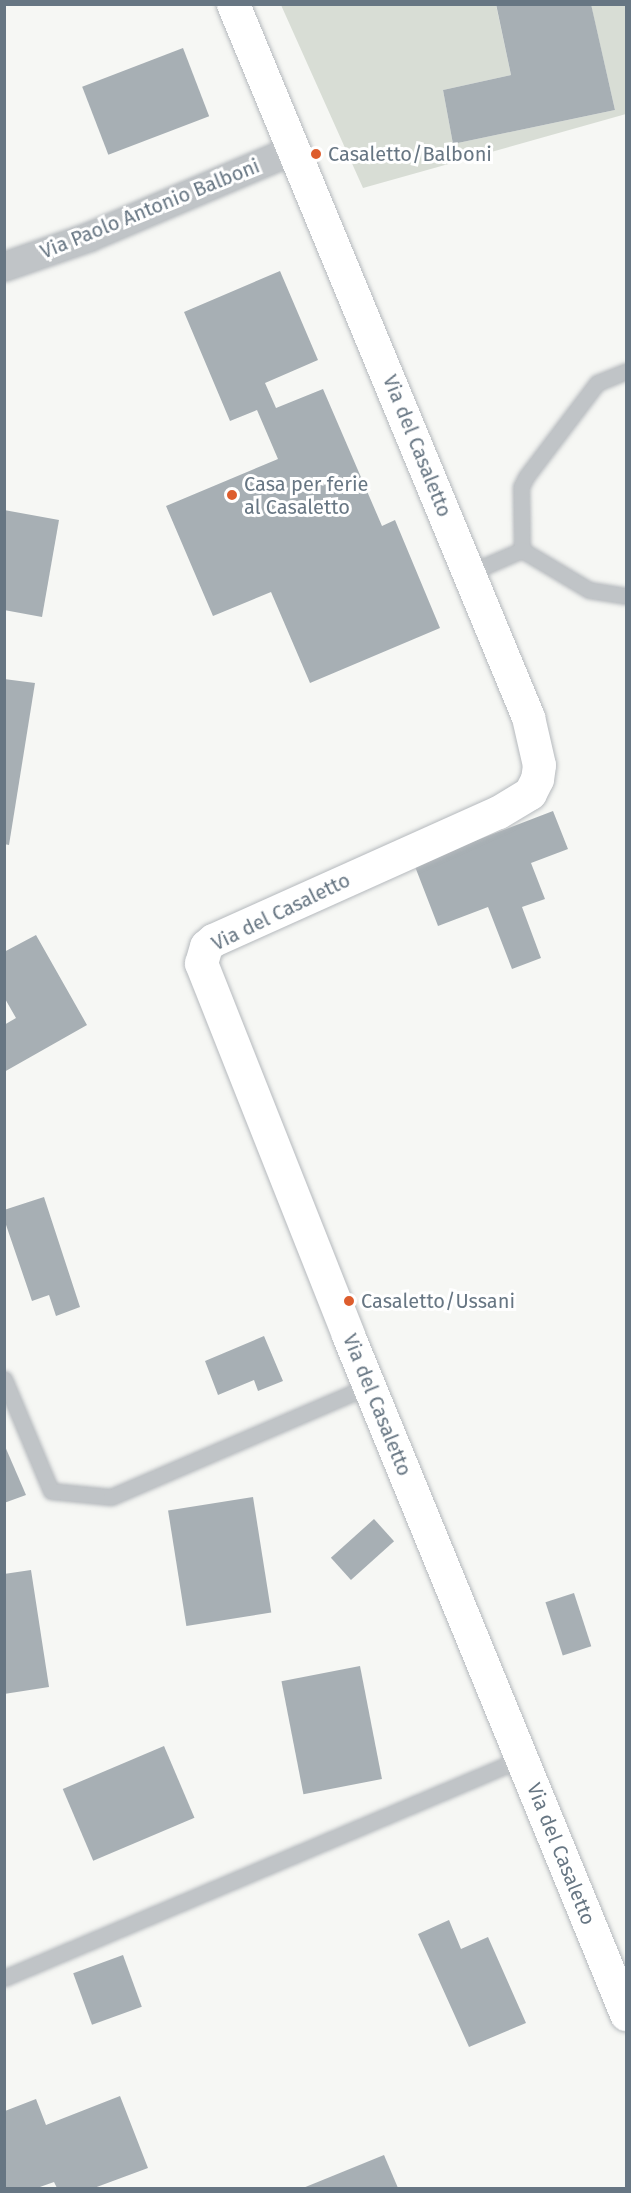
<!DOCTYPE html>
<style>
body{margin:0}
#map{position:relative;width:631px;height:2193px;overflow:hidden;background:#f6f7f4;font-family:"Fira Sans",sans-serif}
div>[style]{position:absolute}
.green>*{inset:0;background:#d8ddd5}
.building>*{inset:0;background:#a7afb4;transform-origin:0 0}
.roads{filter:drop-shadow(0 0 2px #b5b9bd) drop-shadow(0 0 2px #b5b9bd)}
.lane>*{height:15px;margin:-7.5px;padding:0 7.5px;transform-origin:7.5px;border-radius:7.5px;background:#c0c4c7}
.street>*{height:28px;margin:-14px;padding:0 14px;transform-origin:14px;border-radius:14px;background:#c0c4c7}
.secondary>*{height:33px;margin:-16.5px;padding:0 16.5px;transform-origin:16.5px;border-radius:16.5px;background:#fff}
.dots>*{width:16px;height:16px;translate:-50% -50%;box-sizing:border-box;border:3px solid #fff;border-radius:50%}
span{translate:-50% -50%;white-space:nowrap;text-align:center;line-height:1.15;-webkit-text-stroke:6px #fff;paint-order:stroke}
.poi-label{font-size:20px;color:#677683}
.left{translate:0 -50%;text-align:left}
.street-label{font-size:20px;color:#677683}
.frame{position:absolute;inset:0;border:6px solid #677683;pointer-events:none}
</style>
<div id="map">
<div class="green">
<i style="clip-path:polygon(281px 5px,496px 5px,511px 75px,443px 90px,453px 144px,615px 110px,591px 5px,626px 5px,626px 114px,363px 188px)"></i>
</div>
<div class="building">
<i style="clip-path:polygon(496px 4px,591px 4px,615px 110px,453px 144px,443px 90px,511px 75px)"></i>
<i style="left:183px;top:48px;width:73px;height:108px;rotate:69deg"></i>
<i style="clip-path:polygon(280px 271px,318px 360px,265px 383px,276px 408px,323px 389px,382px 526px,395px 520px,440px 628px,310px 683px,271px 592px,213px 616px,166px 506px,278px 459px,257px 410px,230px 421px,184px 312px)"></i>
<i style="clip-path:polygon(4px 510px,59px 520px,42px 617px,4px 610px)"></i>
<i style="clip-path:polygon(4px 679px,35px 683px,9px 845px,4px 844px)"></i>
<i style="clip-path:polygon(553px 811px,568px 849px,531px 863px,545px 899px,522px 907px,541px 958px,512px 969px,488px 907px,438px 926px,414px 864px)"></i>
<i style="clip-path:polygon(36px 935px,87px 1025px,4px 1072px,4px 1025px,16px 1018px,4px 997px,4px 952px)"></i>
<i style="clip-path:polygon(44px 1197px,80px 1307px,56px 1316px,49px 1295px,32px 1301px,4px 1219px,4px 1210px)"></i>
<i style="clip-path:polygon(264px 1336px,283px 1381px,258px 1391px,254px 1380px,218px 1395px,205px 1361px)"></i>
<i style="clip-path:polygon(4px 1444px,26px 1495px,4px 1503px)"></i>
<i style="left:253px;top:1497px;width:117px;height:86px;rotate:81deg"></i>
<i style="left:374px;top:1519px;width:30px;height:58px;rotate:48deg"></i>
<i style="clip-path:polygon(31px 1570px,49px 1687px,4px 1694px,4px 1574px)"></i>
<i style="left:574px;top:1593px;width:56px;height:30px;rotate:72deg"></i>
<i style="left:360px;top:1666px;width:115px;height:80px;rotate:79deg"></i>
<i style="left:164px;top:1746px;width:78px;height:110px;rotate:67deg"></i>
<i style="clip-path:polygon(449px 1920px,461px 1949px,488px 1937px,526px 2023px,469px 2047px,418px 1934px)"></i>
<i style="left:123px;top:1955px;width:55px;height:53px;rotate:70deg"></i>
<i style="clip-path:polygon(120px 2096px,148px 2168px,94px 2188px,57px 2188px,54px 2182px,37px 2188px,5px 2188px,5px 2111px,36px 2099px,46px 2125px)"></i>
<i style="clip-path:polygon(384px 2155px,398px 2188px,303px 2188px)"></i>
</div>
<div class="roads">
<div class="lane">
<i style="left:522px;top:550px;width:63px;rotate:-90.9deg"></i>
<i style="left:521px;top:487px;width:11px;rotate:-63deg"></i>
<i style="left:526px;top:477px;width:118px;rotate:-52.9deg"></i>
<i style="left:597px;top:383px;width:31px;rotate:-22deg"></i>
<i style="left:522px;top:550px;width:78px;rotate:30.8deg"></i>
<i style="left:589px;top:590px;width:37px;rotate:9deg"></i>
<i style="left:469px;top:573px;width:58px;rotate:-23.5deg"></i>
<i style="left:4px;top:1379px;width:121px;rotate:67.2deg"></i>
<i style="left:51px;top:1491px;width:60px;rotate:5.7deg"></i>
<i style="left:111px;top:1497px;width:281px;rotate:-23.3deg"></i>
<i style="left:4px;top:1978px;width:561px;rotate:-22.96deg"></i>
</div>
<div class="street">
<i style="left:4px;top:267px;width:91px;rotate:-19.2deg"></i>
<i style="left:90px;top:237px;width:222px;rotate:-23.1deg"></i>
</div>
<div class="secondary">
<i style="left:233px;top:4px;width:772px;rotate:67.52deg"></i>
<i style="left:528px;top:717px;width:49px;rotate:77.1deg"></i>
<i style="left:539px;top:765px;width:14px;rotate:98deg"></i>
<i style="left:537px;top:779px;width:16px;rotate:117deg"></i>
<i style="left:530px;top:793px;width:37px;rotate:149deg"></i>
<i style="left:498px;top:812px;width:312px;rotate:155.8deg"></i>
<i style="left:213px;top:940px;width:9px;rotate:139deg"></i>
<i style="left:206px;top:946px;width:18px;rotate:106deg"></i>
<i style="left:201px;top:963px;width:400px;rotate:68.4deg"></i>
<i style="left:348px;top:1335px;width:734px;rotate:67.73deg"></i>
</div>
</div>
<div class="dots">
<i style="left:316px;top:154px;background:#dd5d2d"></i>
<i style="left:232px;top:495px;background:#dd5d2d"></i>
<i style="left:349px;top:1301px;background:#dd5d2d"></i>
</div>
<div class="poi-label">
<span class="left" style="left:328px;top:154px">Casaletto/Balboni</span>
<span class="left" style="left:244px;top:496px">Casa per ferie<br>al Casaletto</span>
<span class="left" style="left:361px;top:1301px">Casaletto/Ussani</span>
</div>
<div class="street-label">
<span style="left:150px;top:209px;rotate:-22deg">Via Paolo Antonio Balboni</span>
<span style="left:417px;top:446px;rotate:68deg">Via del Casaletto</span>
<span style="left:281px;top:912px;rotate:-26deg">Via del Casaletto</span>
<span style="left:377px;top:1405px;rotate:68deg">Via del Casaletto</span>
<span style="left:561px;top:1854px;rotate:68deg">Via del Casaletto</span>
</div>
<div class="frame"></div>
</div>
